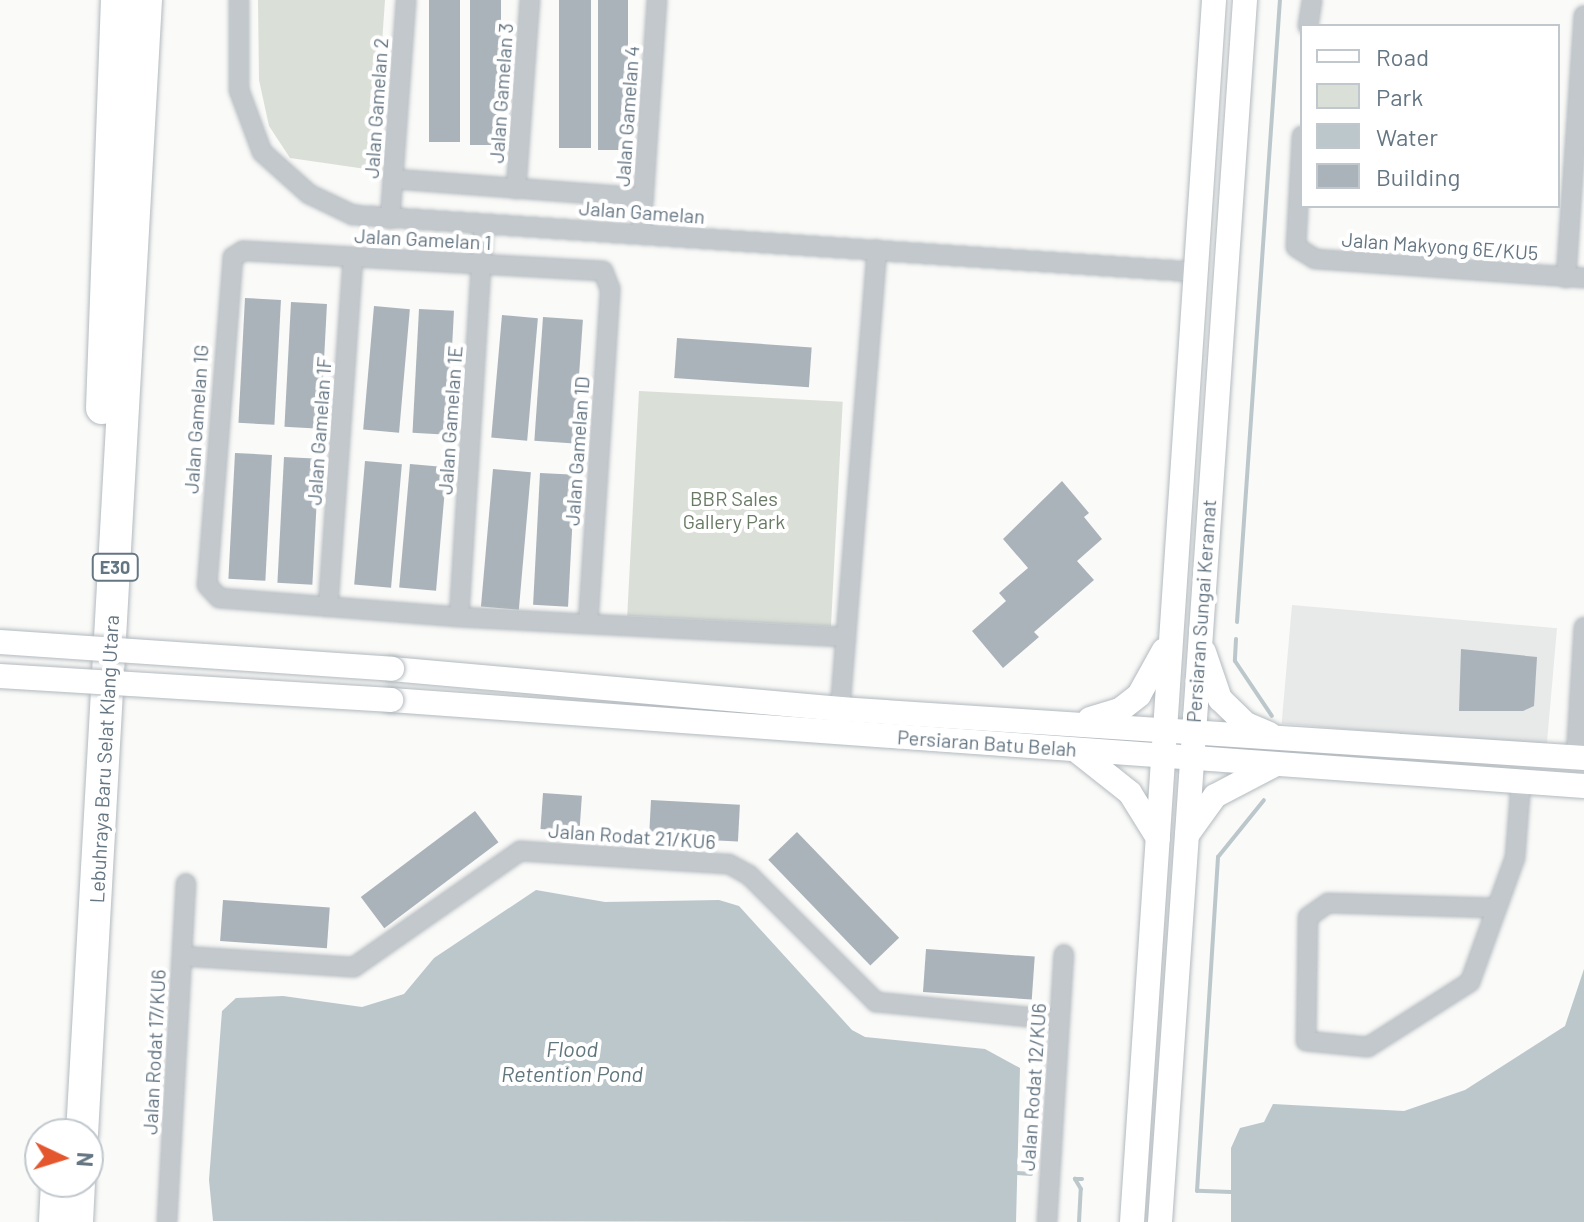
<!DOCTYPE html>
<style>
body{margin:0}
#map{position:relative;width:1584px;height:1222px;overflow:hidden;background:#fafaf8;font-family:Barlow,sans-serif}
div>[style]{position:absolute}
.built>*{inset:0;background:#e8e9e9;transform-origin:0 0}
.green>*{inset:0;background:#dadfd7;transform-origin:0 0}
.water>*{inset:0;background:#bbc7cb}
.stream>*{height:4px;margin:-2px;padding:0 2px;transform-origin:2px;border-radius:2px;background:#bbc7cb}
.building>*{inset:0;background:#aab3b9;transform-origin:0 0}
.roads{filter:drop-shadow(0 0 2px #b3babf) drop-shadow(0 0 2px #b3babf)}
.street>*{height:18px;margin:-9px;padding:0 9px;transform-origin:9px;border-radius:9px;background:#c3c8cc}
.secondary>*{height:24px;margin:-12px;padding:0 12px;transform-origin:12px;border-radius:12px;background:#fff}
.highway>*{height:32px;margin:-16px;padding:0 16px;transform-origin:16px;border-radius:16px;background:#fff}
.bridges{filter:drop-shadow(0 0 2px #b3babf) drop-shadow(0 0 2px #b3babf)}
.secondary-bridge>*{height:24px;margin:-12px;padding:0 12px;transform-origin:12px;border-radius:12px;background:#fff}
span{translate:-50% -50%;white-space:nowrap;text-align:center;line-height:1.15;-webkit-text-stroke:8px #fff;paint-order:stroke}
.shield-label span{padding:2px 6px;background:#fff;border:2px solid;border-radius:6px;-webkit-text-stroke-width:0}
.shield-label{font-size:18px;color:#657683;font-weight:700}
.street-label{font-size:20px;color:#657683}
.park-label{font-size:20px;color:#687a64}
.water-label{font-size:22px;color:#60757c;font-style:italic}
.legend{position:absolute;left:1300px;top:24px;width:260px;height:184px;box-sizing:border-box;background:#fff;border:2px solid #c1c8cd;margin:0;padding:10px 14px;list-style:none;font-size:24px;color:#657683}
.legend li{display:flex;align-items:center;gap:16px;height:40px}
.legend b{width:40px;border:2px solid #c1c8cd}
.north{position:absolute;left:24px;top:1118px;width:80px;height:80px;box-sizing:border-box;background:#fff;border:2px solid #c1c8cd;border-radius:50%;rotate:94deg;font-size:22px;font-weight:700;line-height:32px;text-align:center;color:#657683}
.north::after{content:'';display:block;margin:auto;width:28px;height:36px;background:#e4572e;clip-path:polygon(50% 0,100% 100%,50% 72%,0 100%)}
</style>
<div id="map">
<div class="built">
<i style="left:1292px;top:605px;width:266px;height:119px;rotate:5deg"></i>
</div>
<div class="green">
<i style="clip-path:polygon(258px 0,385px 0,373px 170px,290px 158px,269px 126px,259px 80px)"></i>
<i style="left:639px;top:391px;width:204px;height:225px;rotate:3deg"></i>
</div>
<div class="water">
<i style="clip-path:polygon(536px 890px,605px 902px,719px 900px,739px 906px,852px 1030px,865px 1037px,985px 1049px,1020px 1068px,1016px 1222px,213px 1221px,209px 1180px,222px 1011px,236px 998px,283px 996px,362px 1007px,404px 994px,434px 958px)"></i>
<i style="clip-path:polygon(1584px 969px,1584px 1222px,1231px 1222px,1231px 1148px,1240px 1128px,1264px 1122px,1273px 1104px,1404px 1111px,1465px 1090px,1565px 1026px)"></i>
</div>
<div class="stream">
<i style="left:1237px;top:622px;width:623px;rotate:-86.05deg"></i>
<i style="left:1236px;top:639px;width:22px;rotate:93deg"></i>
<i style="left:1235px;top:661px;width:66px;rotate:56.1deg"></i>
<i style="left:1017px;top:1173px;width:14px;rotate:4deg"></i>
<i style="left:1231px;top:1192px;width:34px;rotate:-178deg"></i>
<i style="left:1197px;top:1191px;width:335px;rotate:-86.4deg"></i>
<i style="left:1218px;top:857px;width:73px;rotate:-51.1deg"></i>
<i style="left:1079px;top:1222px;width:33px;rotate:-87deg"></i>
<i style="left:1081px;top:1189px;width:12px;rotate:-121deg"></i>
<i style="left:1075px;top:1179px;width:7px"></i>
</div>
<div class="building">
<i style="left:429px;top:0;width:31px;height:142px"></i>
<i style="left:470px;top:0;width:31px;height:145px"></i>
<i style="left:559px;top:0;width:32px;height:148px"></i>
<i style="left:598px;top:0;width:30px;height:150px"></i>
<i style="left:245px;top:298px;width:36px;height:125px;rotate:3deg"></i>
<i style="left:291px;top:302px;width:36px;height:125px;rotate:3deg"></i>
<i style="left:374px;top:306px;width:36px;height:124px;rotate:5deg"></i>
<i style="left:419px;top:309px;width:35px;height:124px;rotate:3deg"></i>
<i style="left:502px;top:315px;width:36px;height:123px;rotate:5deg"></i>
<i style="left:543px;top:317px;width:40px;height:124px;rotate:4deg"></i>
<i style="left:677px;top:338px;width:135px;height:40px;rotate:4deg"></i>
<i style="left:235px;top:453px;width:37px;height:126px;rotate:3deg"></i>
<i style="left:284px;top:457px;width:35px;height:126px;rotate:3deg"></i>
<i style="left:365px;top:461px;width:37px;height:124px;rotate:5deg"></i>
<i style="left:410px;top:464px;width:37px;height:124px;rotate:5deg"></i>
<i style="left:493px;top:469px;width:38px;height:138px;rotate:5deg"></i>
<i style="left:540px;top:473px;width:35px;height:132px;rotate:3deg"></i>
<i style="clip-path:polygon(1062px 481px,1089px 513px,1084px 517px,1102px 539px,1077px 561px,1094px 580px,1034px 632px,1039px 637px,1003px 668px,972px 631px,1006px 601px,999px 593px,1028px 568px,1003px 539px)"></i>
<i style="clip-path:polygon(1461px 649px,1537px 657px,1534px 706px,1523px 711px,1459px 711px)"></i>
<i style="left:543px;top:793px;width:39px;height:36px;rotate:4deg"></i>
<i style="left:651px;top:800px;width:89px;height:37px;rotate:3deg"></i>
<i style="left:475px;top:811px;width:39px;height:143px;rotate:53deg"></i>
<i style="left:797px;top:832px;width:147px;height:40px;rotate:46deg"></i>
<i style="left:223px;top:900px;width:107px;height:41px;rotate:4deg"></i>
<i style="left:926px;top:949px;width:109px;height:43px;rotate:4deg"></i>
</div>
<div class="roads">
<div class="street">
<i style="left:239px;top:0;width:90px;rotate:90deg"></i>
<i style="left:239px;top:90px;width:66px;rotate:69.6deg"></i>
<i style="left:262px;top:152px;width:63px;rotate:41.8deg"></i>
<i style="left:309px;top:194px;width:49px;rotate:25.5deg"></i>
<i style="left:353px;top:215px;width:845px;rotate:3.87deg"></i>
<i style="left:1308px;top:26px;width:26px;rotate:-81deg"></i>
<i style="left:1302px;top:136px;width:111px;rotate:93.1deg"></i>
<i style="left:1296px;top:247px;width:22px;rotate:32deg"></i>
<i style="left:1315px;top:259px;width:270px;rotate:4deg"></i>
<i style="left:393px;top:179px;width:251px;rotate:4.3deg"></i>
<i style="left:516px;top:189px;width:190px;rotate:-85.8deg"></i>
<i style="left:390px;top:219px;width:220px;rotate:-85.8deg"></i>
<i style="left:641px;top:234px;width:235px;rotate:-86.1deg"></i>
<i style="left:1566px;top:278px;width:263px;rotate:-86.1deg"></i>
<i style="left:328px;top:607px;width:350px;rotate:-85.9deg"></i>
<i style="left:459px;top:617px;width:393px;rotate:-86.4deg"></i>
<i style="left:588px;top:624px;width:336px;rotate:-86.2deg"></i>
<i style="left:610px;top:289px;width:19px;rotate:-111deg"></i>
<i style="left:603px;top:271px;width:361px;rotate:-176.8deg"></i>
<i style="left:243px;top:251px;width:12px;rotate:149deg"></i>
<i style="left:233px;top:257px;width:329px;rotate:94.5deg"></i>
<i style="left:207px;top:585px;width:18px;rotate:47deg"></i>
<i style="left:219px;top:598px;width:241px;rotate:4.5deg"></i>
<i style="left:459px;top:617px;width:129px;rotate:3.1deg"></i>
<i style="left:588px;top:624px;width:258px;rotate:2.9deg"></i>
<i style="left:833px;top:718px;width:11px;rotate:-52deg"></i>
<i style="left:840px;top:709px;width:461px;rotate:-85.4deg"></i>
<i style="left:1576px;top:757px;width:130px;rotate:-86.5deg"></i>
<i style="left:1496px;top:908px;width:168px;rotate:-178.3deg"></i>
<i style="left:1328px;top:903px;width:24px;rotate:145deg"></i>
<i style="left:1308px;top:917px;width:124px;rotate:90.9deg"></i>
<i style="left:1306px;top:1041px;width:62px;rotate:5.5deg"></i>
<i style="left:1368px;top:1047px;width:121px;rotate:-32.5deg"></i>
<i style="left:1470px;top:982px;width:132px;rotate:-70.1deg"></i>
<i style="left:1515px;top:858px;width:77px;rotate:-85.5deg"></i>
<i style="left:182px;top:956px;width:172px;rotate:3.7deg"></i>
<i style="left:354px;top:967px;width:203px;rotate:-34.9deg"></i>
<i style="left:520px;top:851px;width:209px;rotate:3.6deg"></i>
<i style="left:729px;top:864px;width:23px;rotate:29deg"></i>
<i style="left:749px;top:875px;width:180px;rotate:45deg"></i>
<i style="left:876px;top:1002px;width:184px;rotate:5.6deg"></i>
<i style="left:167px;top:1222px;width:339px;rotate:-86.8deg"></i>
<i style="left:1047px;top:1222px;width:268px;rotate:-86.4deg"></i>
</div>
<div class="secondary">
<i style="left:1204px;top:652px;width:50px;rotate:71.2deg"></i>
<i style="left:1220px;top:699px;width:36px;rotate:44deg"></i>
<i style="left:1246px;top:724px;width:25px;rotate:23deg"></i>
<i style="left:392px;top:669px;width:450px;rotate:5.1deg"></i>
<i style="left:840px;top:709px;width:746px;rotate:3.77deg"></i>
<i style="left:391px;top:700px;width:1196px;rotate:4.12deg"></i>
<i style="left:1090px;top:719px;width:31px;rotate:-17deg"></i>
<i style="left:1120px;top:710px;width:24px;rotate:-38deg"></i>
<i style="left:1139px;top:695px;width:51px;rotate:-60.9deg"></i>
<i style="left:1076px;top:750px;width:69px;rotate:38.5deg"></i>
<i style="left:1130px;top:793px;width:53px;rotate:58.1deg"></i>
<i style="left:1187px;top:835px;width:48px;rotate:-54.3deg"></i>
<i style="left:1215px;top:796px;width:67px;rotate:-27.7deg"></i>
<i style="left:1132px;top:1222px;width:1225px;rotate:-86.16deg"></i>
<i style="left:1160px;top:1222px;width:1225px;rotate:-86.02deg"></i>
</div>
<div class="highway">
<i style="left:102px;top:408px;width:408px;rotate:-87.9deg"></i>
<i style="left:82px;top:1134px;width:1136px;rotate:-86.77deg"></i>
<i style="left:55px;top:1222px;width:40px;rotate:-87.1deg"></i>
<i style="left:77px;top:1222px;width:40px;rotate:-87.1deg"></i>
</div>
</div>
<div class="bridges">
<div class="secondary-bridge">
<i style="left:0;top:642px;width:393px;rotate:3.9deg"></i>
<i style="left:0;top:676px;width:392px;rotate:3.5deg"></i>
</div>
</div>
<div class="shield-label">
<span style="left:115px;top:567px">E30</span>
</div>
<div class="street-label">
<span style="left:501px;top:93px;rotate:-86deg">Jalan Gamelan 3</span>
<span style="left:376px;top:108px;rotate:-86deg">Jalan Gamelan 2</span>
<span style="left:627px;top:116px;rotate:-86deg">Jalan Gamelan 4</span>
<span style="left:642px;top:212px;rotate:4deg">Jalan Gamelan</span>
<span style="left:423px;top:239px;rotate:3deg">Jalan Gamelan 1</span>
<span style="left:1440px;top:246px;rotate:4deg">Jalan Makyong 6E/KU5</span>
<span style="left:196px;top:419px;rotate:-86deg">Jalan Gamelan 1G</span>
<span style="left:450px;top:420px;rotate:-86deg">Jalan Gamelan 1E</span>
<span style="left:319px;top:431px;rotate:-86deg">Jalan Gamelan 1F</span>
<span style="left:577px;top:451px;rotate:-86deg">Jalan Gamelan 1D</span>
<span style="left:1201px;top:611px;rotate:-86deg">Persiaran Sungai Keramat</span>
<span style="left:987px;top:743px;rotate:4deg">Persiaran Batu Belah</span>
<span style="left:104px;top:759px;rotate:-87deg">Lebuhraya Baru Selat Klang Utara</span>
<span style="left:632px;top:836px;rotate:4deg">Jalan Rodat 21/KU6</span>
<span style="left:154px;top:1052px;rotate:-87deg">Jalan Rodat 17/KU6</span>
<span style="left:1033px;top:1087px;rotate:-86deg">Jalan Rodat 12/KU6</span>
</div>
<div class="park-label">
<span style="left:734px;top:510px">BBR Sales<br>Gallery Park</span>
</div>
<div class="water-label">
<span style="left:572px;top:1061px">Flood<br>Retention Pond</span>
</div>
<ul class="legend">
<li><b style="height:10px;background:#fff"></b>Road</li>
<li><b style="height:22px;background:#dadfd7"></b>Park</li>
<li><b style="height:22px;background:#bbc7cb"></b>Water</li>
<li><b style="height:22px;background:#aab3b9"></b>Building</li>
</ul>
<div class="north">N</div>
</div>
